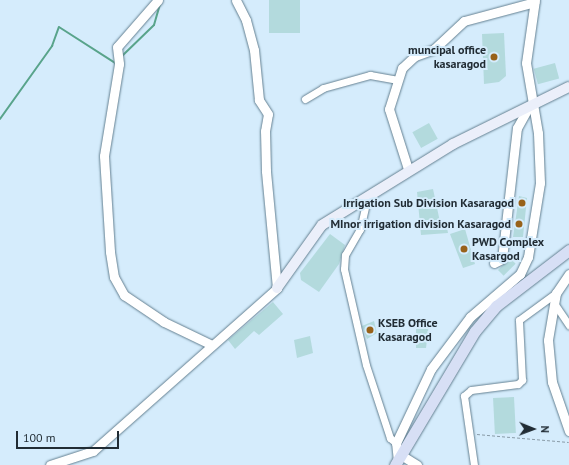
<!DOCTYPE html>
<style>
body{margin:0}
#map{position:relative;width:569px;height:465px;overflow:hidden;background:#d5ecfc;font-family:"PT Sans",sans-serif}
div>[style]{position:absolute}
.stream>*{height:2px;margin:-1px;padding:0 1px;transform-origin:1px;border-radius:1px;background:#59a48b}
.building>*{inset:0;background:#b3dadd;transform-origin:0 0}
.path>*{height:1px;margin-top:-0.5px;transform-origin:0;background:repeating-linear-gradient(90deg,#899ba7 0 3px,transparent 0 5px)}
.roads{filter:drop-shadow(0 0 1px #648091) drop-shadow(0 0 1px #648091)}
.minor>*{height:7px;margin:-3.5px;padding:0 3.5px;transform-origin:3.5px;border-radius:3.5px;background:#fff}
.tertiary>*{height:9px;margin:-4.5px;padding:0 4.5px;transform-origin:4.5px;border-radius:4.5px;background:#fff}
.secondary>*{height:10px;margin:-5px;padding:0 5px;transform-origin:5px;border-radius:5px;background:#ebeffa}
.primary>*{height:11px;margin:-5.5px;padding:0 5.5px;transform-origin:5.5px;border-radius:5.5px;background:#d7dff5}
.dots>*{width:11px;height:11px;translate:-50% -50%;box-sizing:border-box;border:2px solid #d5ecfc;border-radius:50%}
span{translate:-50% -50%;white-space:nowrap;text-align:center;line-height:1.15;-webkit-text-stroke:4px #d5ecfc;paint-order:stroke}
.poi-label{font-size:12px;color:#212c34;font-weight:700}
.right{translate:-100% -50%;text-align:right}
.left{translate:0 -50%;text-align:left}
.north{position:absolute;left:513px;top:409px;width:40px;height:40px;-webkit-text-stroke:3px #d5ecfc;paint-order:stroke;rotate:91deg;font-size:11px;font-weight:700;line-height:16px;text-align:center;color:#212c34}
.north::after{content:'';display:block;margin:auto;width:14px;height:18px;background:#212c34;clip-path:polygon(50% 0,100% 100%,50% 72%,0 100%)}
.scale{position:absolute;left:16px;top:431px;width:103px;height:18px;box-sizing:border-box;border:2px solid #212c34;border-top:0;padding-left:5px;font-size:12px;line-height:14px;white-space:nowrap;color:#212c34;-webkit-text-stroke:3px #d5ecfc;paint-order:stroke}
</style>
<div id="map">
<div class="stream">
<i style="left:121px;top:57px;width:46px;rotate:-44.1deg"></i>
<i style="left:154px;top:25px;width:22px;rotate:-74deg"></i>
<i style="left:0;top:119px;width:90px;rotate:-54.5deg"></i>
<i style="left:52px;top:46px;width:20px;rotate:-70deg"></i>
<i style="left:59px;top:27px;width:67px;rotate:32.7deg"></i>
</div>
<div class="building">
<i style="left:269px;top:0;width:31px;height:33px"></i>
<i style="clip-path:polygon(504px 33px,506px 76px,499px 82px,484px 84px,482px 34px)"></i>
<i style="left:555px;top:63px;width:16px;height:22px;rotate:75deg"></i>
<i style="left:429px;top:123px;width:18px;height:19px;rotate:61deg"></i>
<i style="clip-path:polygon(433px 189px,440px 222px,446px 222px,448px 233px,421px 235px,417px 192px)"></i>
<i style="clip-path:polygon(519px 196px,527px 198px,523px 237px,513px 237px)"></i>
<i style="clip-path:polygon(465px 229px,475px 264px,463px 268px,450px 234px)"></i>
<i style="clip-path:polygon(330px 234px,345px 245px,339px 264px,319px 292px,301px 280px,300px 273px)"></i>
<i style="left:510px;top:258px;width:8px;height:17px;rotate:45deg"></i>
<i style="clip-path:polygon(273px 302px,283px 314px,259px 335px,254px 331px,235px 349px,228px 340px)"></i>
<i style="clip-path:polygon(374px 321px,377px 333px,367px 339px,362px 326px)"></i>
<i style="clip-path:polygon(416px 322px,429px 323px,426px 348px,416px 348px)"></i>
<i style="clip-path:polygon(310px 336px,313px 353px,297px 358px,294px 340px)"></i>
<i style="left:514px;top:397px;width:36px;height:21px;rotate:87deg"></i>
</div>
<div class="path">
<i style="left:477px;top:434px;width:92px;rotate:5deg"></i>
</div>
<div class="roads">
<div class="minor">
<i style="left:305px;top:99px;width:21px;rotate:-31deg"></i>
<i style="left:323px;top:88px;width:49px;rotate:-15.5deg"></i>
<i style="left:370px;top:75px;width:27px;rotate:10deg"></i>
<i style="left:367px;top:199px;width:31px;rotate:103deg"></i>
<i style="left:360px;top:229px;width:30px;rotate:120deg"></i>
<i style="left:345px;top:255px;width:14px;rotate:94deg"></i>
<i style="left:344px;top:269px;width:98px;rotate:77.1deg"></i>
<i style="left:366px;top:365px;width:77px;rotate:71.8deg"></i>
<i style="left:390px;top:438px;width:8px;rotate:40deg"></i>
<i style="left:554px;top:303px;width:27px;rotate:56deg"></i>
<i style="left:474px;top:465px;width:70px;rotate:-98.2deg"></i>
<i style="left:464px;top:396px;width:9px;rotate:-41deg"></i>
<i style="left:471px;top:390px;width:47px;rotate:-7.3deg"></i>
<i style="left:518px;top:384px;width:6px;rotate:-45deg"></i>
<i style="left:522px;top:380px;width:60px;rotate:-92.9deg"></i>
<i style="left:519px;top:320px;width:46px;rotate:-36.1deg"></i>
</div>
<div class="tertiary">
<i style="left:158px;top:0;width:62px;rotate:131.1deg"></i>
<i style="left:117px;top:47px;width:17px;rotate:83deg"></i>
<i style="left:119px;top:64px;width:93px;rotate:99.3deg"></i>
<i style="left:104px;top:156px;width:96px;rotate:86.4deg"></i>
<i style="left:110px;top:252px;width:25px;rotate:81deg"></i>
<i style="left:114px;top:277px;width:21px;rotate:61deg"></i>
<i style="left:124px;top:295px;width:48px;rotate:34deg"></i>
<i style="left:164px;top:322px;width:51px;rotate:25.6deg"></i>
<i style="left:408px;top:169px;width:63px;rotate:-107.6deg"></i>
<i style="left:389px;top:109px;width:43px;rotate:-72.4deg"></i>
<i style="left:402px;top:68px;width:18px;rotate:-43deg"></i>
<i style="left:415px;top:56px;width:20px;rotate:-20deg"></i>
<i style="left:434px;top:49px;width:41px;rotate:-43deg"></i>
<i style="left:464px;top:21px;width:73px;rotate:-15deg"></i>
<i style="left:494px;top:263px;width:9px;rotate:-27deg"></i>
<i style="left:502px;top:259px;width:132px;rotate:-83.5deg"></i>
<i style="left:517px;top:128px;width:26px;rotate:-61deg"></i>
<i style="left:569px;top:274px;width:23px;rotate:124deg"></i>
<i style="left:556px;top:293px;width:48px;rotate:99.7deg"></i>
<i style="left:548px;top:340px;width:42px;rotate:84.6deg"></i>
<i style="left:552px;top:382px;width:52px;rotate:70.9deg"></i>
<i style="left:401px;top:455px;width:19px;rotate:32deg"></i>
<i style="left:398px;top:461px;width:18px;rotate:-96deg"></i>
<i style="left:396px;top:443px;width:82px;rotate:-64.7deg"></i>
<i style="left:431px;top:369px;width:65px;rotate:-53.1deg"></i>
<i style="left:470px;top:317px;width:66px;rotate:-40.7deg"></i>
<i style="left:520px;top:274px;width:19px;rotate:-65deg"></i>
<i style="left:528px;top:257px;width:75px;rotate:-80.8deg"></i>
<i style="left:540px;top:183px;width:50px;rotate:-92.3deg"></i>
<i style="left:538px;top:133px;width:71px;rotate:-99.7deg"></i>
<i style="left:526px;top:63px;width:64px;rotate:-81.9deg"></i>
<i style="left:50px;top:465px;width:45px;rotate:-18deg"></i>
<i style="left:93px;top:451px;width:246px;rotate:-41.5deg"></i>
<i style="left:277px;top:288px;width:118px;rotate:-95.4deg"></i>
<i style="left:266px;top:171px;width:40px;rotate:-91.4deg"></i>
<i style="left:265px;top:131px;width:17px;rotate:-80deg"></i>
<i style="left:268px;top:114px;width:17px;rotate:-123deg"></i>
<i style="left:259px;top:100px;width:50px;rotate:-95.7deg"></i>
<i style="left:254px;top:50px;width:31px;rotate:-105deg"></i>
<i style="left:246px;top:20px;width:22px;rotate:-117deg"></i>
</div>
<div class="secondary">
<i style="left:277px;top:288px;width:77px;rotate:-54.5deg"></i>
<i style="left:322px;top:225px;width:154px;rotate:-31.7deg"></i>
<i style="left:453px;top:144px;width:129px;rotate:-26.2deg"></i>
</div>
<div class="primary">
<i style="left:395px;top:465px;width:156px;rotate:-59.2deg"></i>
<i style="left:475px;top:331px;width:33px;rotate:-50deg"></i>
<i style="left:496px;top:306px;width:92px;rotate:-37.5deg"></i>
</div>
</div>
<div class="dots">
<i style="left:494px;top:57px;background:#98621a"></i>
<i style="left:522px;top:203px;background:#98621a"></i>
<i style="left:519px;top:224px;background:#98621a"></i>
<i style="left:464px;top:249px;background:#98621a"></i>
<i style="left:370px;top:330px;background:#98621a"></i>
</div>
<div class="poi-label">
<span class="right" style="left:486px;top:57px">muncipal office<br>kasaragod</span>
<span class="right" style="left:514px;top:203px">Irrigation Sub Division Kasaragod</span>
<span class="right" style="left:511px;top:224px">MInor irrigation division Kasaragod</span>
<span class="left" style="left:472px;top:249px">PWD Complex<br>Kasargod</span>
<span class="left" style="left:378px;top:330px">KSEB Office<br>Kasaragod</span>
</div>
<div class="north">N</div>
<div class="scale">100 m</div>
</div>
